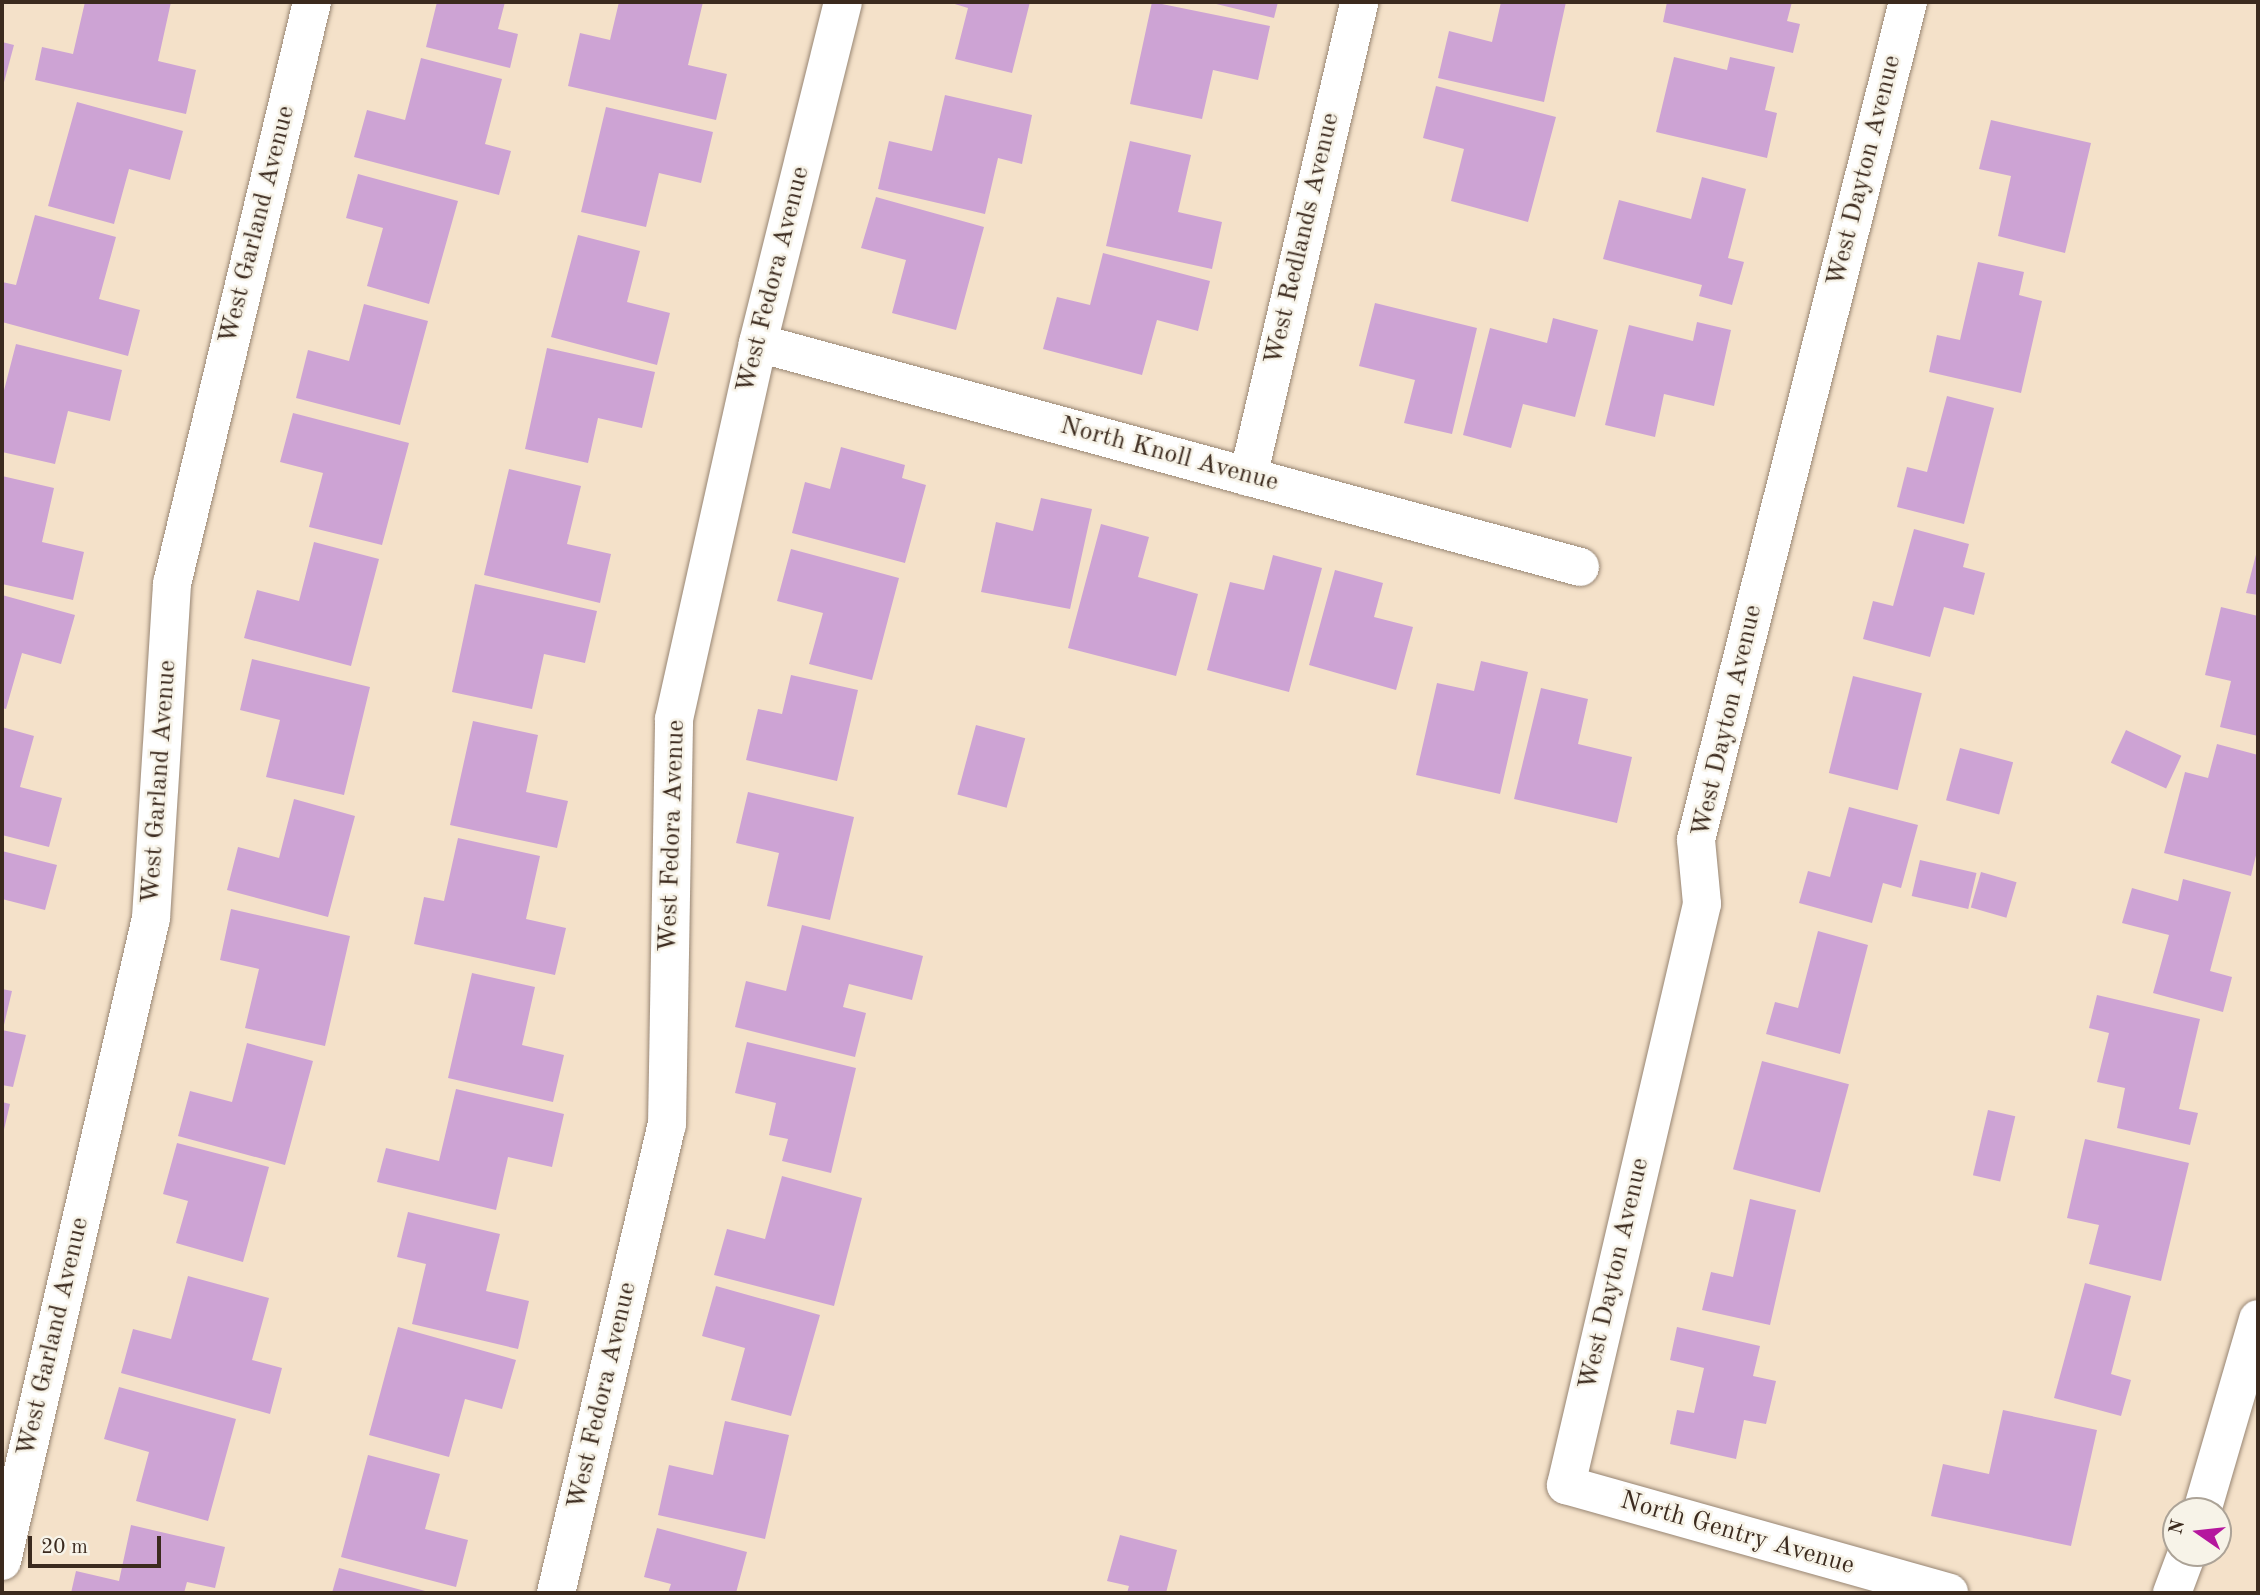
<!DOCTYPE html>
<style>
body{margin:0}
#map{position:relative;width:2260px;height:1595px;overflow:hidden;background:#f4e1c9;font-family:"Old Standard TT",serif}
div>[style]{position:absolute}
.building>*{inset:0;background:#cda3d4;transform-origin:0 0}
.roads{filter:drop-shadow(0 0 2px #988674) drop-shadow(0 0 2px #988674)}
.street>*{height:38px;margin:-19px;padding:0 19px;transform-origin:19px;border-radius:19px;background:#fff}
span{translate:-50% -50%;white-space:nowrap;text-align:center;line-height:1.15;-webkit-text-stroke:5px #f7f3e8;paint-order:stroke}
.street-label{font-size:26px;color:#3b2a1e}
.frame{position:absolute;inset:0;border:4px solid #3b2a1e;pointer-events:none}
.north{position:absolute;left:2162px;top:1497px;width:70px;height:70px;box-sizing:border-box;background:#f7f3e8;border:2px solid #aca397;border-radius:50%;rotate:284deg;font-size:19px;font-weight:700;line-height:28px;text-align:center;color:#3b2a1e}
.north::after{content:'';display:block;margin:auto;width:24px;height:32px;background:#b5179e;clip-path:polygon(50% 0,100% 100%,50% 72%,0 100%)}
.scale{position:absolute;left:28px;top:1536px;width:133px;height:32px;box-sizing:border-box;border:4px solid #3b2a1e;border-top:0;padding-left:9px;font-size:21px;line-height:24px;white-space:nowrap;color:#3b2a1e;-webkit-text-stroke:5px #f7f3e8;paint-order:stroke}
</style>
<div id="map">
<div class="building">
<i style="clip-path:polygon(85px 2px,171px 2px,158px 61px,196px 70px,186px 114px,35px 80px,42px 47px,73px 54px)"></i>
<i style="clip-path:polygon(437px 2px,505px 2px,498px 29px,518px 34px,510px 68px,426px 47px)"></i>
<i style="clip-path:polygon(619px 2px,703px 2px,688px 65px,727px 74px,716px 120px,568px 86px,580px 33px,610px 40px)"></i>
<i style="clip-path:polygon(948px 2px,1030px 2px,1012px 73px,955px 59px,968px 8px)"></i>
<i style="clip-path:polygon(1152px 2px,1270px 26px,1258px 80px,1213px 70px,1202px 119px,1130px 104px)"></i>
<i style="clip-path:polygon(1208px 2px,1278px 2px,1274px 18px)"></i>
<i style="clip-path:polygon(1501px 2px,1566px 2px,1544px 102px,1438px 78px,1449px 31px,1492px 42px)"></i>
<i style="clip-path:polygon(1667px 2px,1792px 2px,1787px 21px,1800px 24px,1793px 53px,1663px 22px)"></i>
<i style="clip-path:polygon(2px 42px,14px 45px,3px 86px,2px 86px)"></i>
<i style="clip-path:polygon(1674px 57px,1727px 70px,1730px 57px,1775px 67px,1765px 110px,1777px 113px,1767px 158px,1656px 132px)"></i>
<i style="clip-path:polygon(421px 58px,502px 79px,485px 144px,511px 151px,499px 195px,354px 157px,367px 110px,405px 120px)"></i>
<i style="clip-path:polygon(1436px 86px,1556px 117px,1528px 222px,1451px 201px,1464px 149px,1423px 138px)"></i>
<i style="clip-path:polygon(945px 95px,1032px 115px,1022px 164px,998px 158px,985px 214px,878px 189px,889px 141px,932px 151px)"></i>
<i style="clip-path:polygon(77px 102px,183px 131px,170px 180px,129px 169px,114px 224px,48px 206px)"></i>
<i style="clip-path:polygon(606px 107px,713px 132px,701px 183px,659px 173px,646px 227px,581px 212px)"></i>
<i style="clip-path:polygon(1991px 120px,2091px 143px,2065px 253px,1998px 236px,2011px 176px,1979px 169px)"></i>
<i style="clip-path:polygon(1130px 141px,1191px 155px,1178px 212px,1222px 222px,1212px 269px,1106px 246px)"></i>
<i style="clip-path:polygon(358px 174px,458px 201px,429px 304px,367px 286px,383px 228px,346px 218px)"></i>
<i style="clip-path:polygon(1702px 177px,1746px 189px,1728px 258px,1744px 262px,1732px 305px,1699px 296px,1702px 285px,1603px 259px,1619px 200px,1691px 219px)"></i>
<i style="clip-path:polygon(876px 197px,984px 227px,956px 330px,892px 313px,906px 260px,861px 248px)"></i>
<i style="clip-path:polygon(35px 215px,116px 237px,99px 299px,140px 310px,128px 356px,2px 322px,2px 282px,16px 285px)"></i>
<i style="clip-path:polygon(578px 235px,640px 251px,627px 302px,670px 313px,657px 365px,551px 337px)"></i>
<i style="clip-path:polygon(1103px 253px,1210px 281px,1198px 331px,1157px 320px,1142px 375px,1043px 349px,1057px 297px,1090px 305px)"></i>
<i style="clip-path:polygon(1978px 262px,2024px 272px,2019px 295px,2042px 301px,2021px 393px,1929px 372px,1937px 335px,1960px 340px)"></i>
<i style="clip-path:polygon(1375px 303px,1477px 328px,1452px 434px,1404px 423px,1415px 380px,1359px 366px)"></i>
<i style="clip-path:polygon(364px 304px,428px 321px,400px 425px,296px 398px,308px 350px,349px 361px)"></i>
<i style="clip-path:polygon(1553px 318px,1598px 330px,1575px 417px,1523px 404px,1511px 448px,1463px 435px,1490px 328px,1547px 343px)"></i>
<i style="clip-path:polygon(1697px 322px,1731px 330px,1714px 406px,1664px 394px,1655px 437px,1605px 425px,1629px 325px,1693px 341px)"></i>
<i style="clip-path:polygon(16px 344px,122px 370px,110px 421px,68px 411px,55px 464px,2px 452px,2px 398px)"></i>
<i style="clip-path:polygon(547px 348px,655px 372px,642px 428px,598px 418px,588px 463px,525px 449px)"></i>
<i style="clip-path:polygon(1947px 396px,1994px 408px,1964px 524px,1897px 507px,1907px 467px,1927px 472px)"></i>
<i style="clip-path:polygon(293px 413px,409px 443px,382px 545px,309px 527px,323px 473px,280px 462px)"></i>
<i style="clip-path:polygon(841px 447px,905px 465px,902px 478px,926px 485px,905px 563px,792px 533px,805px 482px,830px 489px)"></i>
<i style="clip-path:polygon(509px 469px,581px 486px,567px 544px,611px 554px,600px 603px,484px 575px)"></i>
<i style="clip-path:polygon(2px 476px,54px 488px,42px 542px,84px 552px,73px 600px,2px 584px)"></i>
<i style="clip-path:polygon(1041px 498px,1092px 509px,1070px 609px,981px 592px,996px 522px,1033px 531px)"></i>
<i style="clip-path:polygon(1101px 524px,1149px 537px,1138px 577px,1198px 594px,1176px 676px,1068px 648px)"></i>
<i style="clip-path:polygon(1914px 529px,1969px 544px,1963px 567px,1985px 573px,1974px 615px,1944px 607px,1930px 657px,1863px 639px,1873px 601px,1893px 606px)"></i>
<i style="clip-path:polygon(314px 542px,379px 559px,351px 666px,244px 638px,257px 590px,299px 601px)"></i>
<i style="clip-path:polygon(2258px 547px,2258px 595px,2246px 593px)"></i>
<i style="clip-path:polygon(791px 549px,899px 578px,872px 680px,809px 664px,823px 613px,777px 601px)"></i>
<i style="clip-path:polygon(1273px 555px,1322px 568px,1289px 692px,1207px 670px,1230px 582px,1264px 590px)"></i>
<i style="clip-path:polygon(1335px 570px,1383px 583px,1374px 617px,1413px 627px,1396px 690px,1309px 665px)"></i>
<i style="clip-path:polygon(475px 584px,597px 611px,585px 663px,544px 654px,532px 709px,452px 692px)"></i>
<i style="clip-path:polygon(2px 595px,75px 615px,61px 664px,22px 653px,6px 709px,2px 708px)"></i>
<i style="clip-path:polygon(2221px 607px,2258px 616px,2258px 736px,2220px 727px,2231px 681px,2205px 675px)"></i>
<i style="clip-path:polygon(252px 659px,370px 687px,344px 795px,266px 777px,280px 720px,240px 710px)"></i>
<i style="clip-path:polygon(1481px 661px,1528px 672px,1500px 794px,1416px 775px,1437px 683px,1474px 691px)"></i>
<i style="clip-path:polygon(791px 675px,858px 690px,837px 781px,746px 760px,758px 709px,782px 714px)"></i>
<i style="left:1853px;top:676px;width:71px;height:100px;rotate:14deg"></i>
<i style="clip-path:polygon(1541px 688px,1588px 699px,1578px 744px,1632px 757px,1617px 823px,1514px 799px)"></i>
<i style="clip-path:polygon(473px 721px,538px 735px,526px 792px,568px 801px,557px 848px,450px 825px)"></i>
<i style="left:976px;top:725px;width:51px;height:72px;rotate:15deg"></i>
<i style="clip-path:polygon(2px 727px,34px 736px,20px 787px,62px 798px,49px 847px,2px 835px)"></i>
<i style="left:2126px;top:730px;width:61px;height:36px;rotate:25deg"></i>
<i style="clip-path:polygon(2217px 744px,2258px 755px,2258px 847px,2251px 876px,2164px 853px,2185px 772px,2208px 778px)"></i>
<i style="left:1960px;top:748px;width:55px;height:54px;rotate:15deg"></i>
<i style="clip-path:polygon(748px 792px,854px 817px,830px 920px,767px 906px,779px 853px,736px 843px)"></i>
<i style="clip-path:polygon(294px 799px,355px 816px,328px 917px,227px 890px,238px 847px,279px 858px)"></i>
<i style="clip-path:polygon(1849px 807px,1918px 825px,1901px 888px,1883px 883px,1872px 923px,1799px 903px,1808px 871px,1830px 877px)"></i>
<i style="clip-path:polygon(458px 838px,540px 856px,526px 919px,566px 928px,555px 975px,414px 944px,424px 897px,444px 901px)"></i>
<i style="clip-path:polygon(2px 851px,57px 865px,45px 910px,2px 899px)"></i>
<i style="left:1920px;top:860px;width:58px;height:37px;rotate:13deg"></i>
<i style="left:1981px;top:872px;width:37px;height:37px;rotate:16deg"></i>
<i style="clip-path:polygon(2183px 879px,2231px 892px,2210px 971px,2232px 977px,2223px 1012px,2153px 993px,2169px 935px,2122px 923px,2132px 888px,2178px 901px)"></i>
<i style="clip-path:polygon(231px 909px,350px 936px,325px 1046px,245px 1028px,259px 969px,220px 960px)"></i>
<i style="clip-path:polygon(802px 925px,923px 956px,912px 1000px,849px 984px,843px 1007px,866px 1013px,855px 1057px,735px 1027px,746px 981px,786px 991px)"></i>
<i style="clip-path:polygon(1818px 931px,1868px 945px,1840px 1054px,1766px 1034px,1775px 1002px,1798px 1008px)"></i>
<i style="clip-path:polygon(472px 973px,535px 987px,522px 1045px,564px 1055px,553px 1102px,448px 1078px)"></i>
<i style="clip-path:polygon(2px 989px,12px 991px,3px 1029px,2px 1029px)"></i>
<i style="clip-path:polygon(2097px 995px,2200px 1019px,2179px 1109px,2198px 1113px,2190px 1145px,2117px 1128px,2125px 1088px,2097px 1082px,2109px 1033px,2089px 1028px)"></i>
<i style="clip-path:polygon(2px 1030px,26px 1035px,13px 1087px,2px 1085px)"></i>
<i style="clip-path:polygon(747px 1042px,856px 1068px,831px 1173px,782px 1161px,788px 1139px,769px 1135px,776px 1103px,735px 1093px)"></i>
<i style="clip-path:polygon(247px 1043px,313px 1061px,285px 1165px,178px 1136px,190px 1091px,232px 1102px)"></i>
<i style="left:1762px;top:1061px;width:90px;height:112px;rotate:15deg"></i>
<i style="clip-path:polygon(456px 1089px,564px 1114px,552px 1167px,508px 1157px,496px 1210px,377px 1182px,386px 1148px,439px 1161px)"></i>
<i style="clip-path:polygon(2px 1102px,10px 1104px,3px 1134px,2px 1134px)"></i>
<i style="left:1988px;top:1110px;width:28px;height:67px;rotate:13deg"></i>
<i style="clip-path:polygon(2085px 1139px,2189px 1163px,2161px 1281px,2089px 1264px,2099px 1225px,2067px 1218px)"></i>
<i style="clip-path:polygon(177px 1143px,269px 1167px,243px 1262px,176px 1243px,188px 1201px,163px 1194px)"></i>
<i style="clip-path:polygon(782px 1176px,862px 1198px,834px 1306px,714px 1275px,727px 1229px,765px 1239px)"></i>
<i style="clip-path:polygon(1750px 1199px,1796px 1210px,1770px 1325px,1702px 1310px,1711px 1272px,1733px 1277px)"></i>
<i style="clip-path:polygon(408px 1212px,500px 1234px,486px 1291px,529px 1301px,518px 1349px,412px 1324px,426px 1264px,397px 1257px)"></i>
<i style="clip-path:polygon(188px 1276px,269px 1298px,252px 1360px,282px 1368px,270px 1414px,121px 1373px,133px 1329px,171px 1339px)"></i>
<i style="clip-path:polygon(2085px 1283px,2131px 1296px,2111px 1374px,2131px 1380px,2121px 1416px,2054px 1398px)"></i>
<i style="clip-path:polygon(716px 1286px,820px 1315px,791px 1416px,731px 1400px,745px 1348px,702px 1336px)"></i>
<i style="clip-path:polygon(398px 1327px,516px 1360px,502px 1409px,465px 1399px,449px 1457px,369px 1435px)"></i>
<i style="clip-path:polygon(1677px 1327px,1760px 1346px,1753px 1376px,1776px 1381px,1766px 1424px,1744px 1420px,1736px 1459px,1670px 1444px,1677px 1410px,1694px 1413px,1704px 1368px,1670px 1360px)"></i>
<i style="clip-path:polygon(119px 1387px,236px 1419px,208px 1521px,136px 1501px,149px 1452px,104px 1439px)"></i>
<i style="clip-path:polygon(2003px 1410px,2097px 1430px,2071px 1546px,1931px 1516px,1943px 1464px,1989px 1474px)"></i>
<i style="clip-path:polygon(725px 1421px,789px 1435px,765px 1539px,658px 1515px,669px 1465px,713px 1475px)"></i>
<i style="clip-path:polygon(368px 1455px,440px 1474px,425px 1529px,468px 1540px,456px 1587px,341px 1557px)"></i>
<i style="clip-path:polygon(131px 1525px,225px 1547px,215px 1588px,187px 1582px,184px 1593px,71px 1593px,76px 1571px,119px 1581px)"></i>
<i style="clip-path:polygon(657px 1528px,747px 1552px,736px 1593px,668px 1593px,671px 1584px,644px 1577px)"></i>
<i style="clip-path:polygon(1120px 1535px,1177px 1550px,1166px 1593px,1127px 1593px,1129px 1586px,1107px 1581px)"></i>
<i style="clip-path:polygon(339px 1568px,429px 1592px,429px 1593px,332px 1593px)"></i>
</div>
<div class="roads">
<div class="street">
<i style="left:1908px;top:2px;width:864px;rotate:104.2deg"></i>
<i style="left:1696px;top:840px;width:64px;rotate:84.6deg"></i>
<i style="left:1702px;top:904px;width:597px;rotate:103.17deg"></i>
<i style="left:1566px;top:1485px;width:398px;rotate:15.7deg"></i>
<i style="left:758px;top:343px;width:852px;rotate:15.24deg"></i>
<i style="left:1248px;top:477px;width:488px;rotate:-76.8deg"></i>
<i style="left:2202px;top:1511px;width:200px;rotate:-73.7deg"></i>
<i style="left:2px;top:1561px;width:660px;rotate:-76.95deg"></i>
<i style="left:151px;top:918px;width:335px;rotate:-86.4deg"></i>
<i style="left:172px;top:584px;width:599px;rotate:-76.47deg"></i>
<i style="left:556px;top:1593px;width:481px;rotate:-76.7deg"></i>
<i style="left:667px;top:1125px;width:406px;rotate:-89deg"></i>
<i style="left:674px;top:719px;width:385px;rotate:-77.4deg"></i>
<i style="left:758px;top:343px;width:351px;rotate:-76deg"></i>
<i style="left:2172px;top:1593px;width:43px;rotate:-69.4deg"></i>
</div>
</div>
<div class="street-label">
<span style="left:1865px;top:171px;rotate:-76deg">West Dayton Avenue</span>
<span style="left:258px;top:225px;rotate:-76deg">West Garland Avenue</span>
<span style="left:1303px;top:239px;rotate:-77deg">West Redlands Avenue</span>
<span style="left:774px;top:280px;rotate:-76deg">West Fedora Avenue</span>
<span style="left:1169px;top:455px;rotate:15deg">North Knoll Avenue</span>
<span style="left:1728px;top:721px;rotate:-77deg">West Dayton Avenue</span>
<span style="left:160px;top:782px;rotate:-86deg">West Garland Avenue</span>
<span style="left:673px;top:836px;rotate:-88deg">West Fedora Avenue</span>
<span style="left:1615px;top:1274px;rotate:-77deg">West Dayton Avenue</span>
<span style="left:54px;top:1337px;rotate:-77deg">West Garland Avenue</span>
<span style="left:603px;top:1396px;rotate:-77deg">West Fedora Avenue</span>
<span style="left:1737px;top:1534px;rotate:16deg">North Gentry Avenue</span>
</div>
<div class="frame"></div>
<div class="north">N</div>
<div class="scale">20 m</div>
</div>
